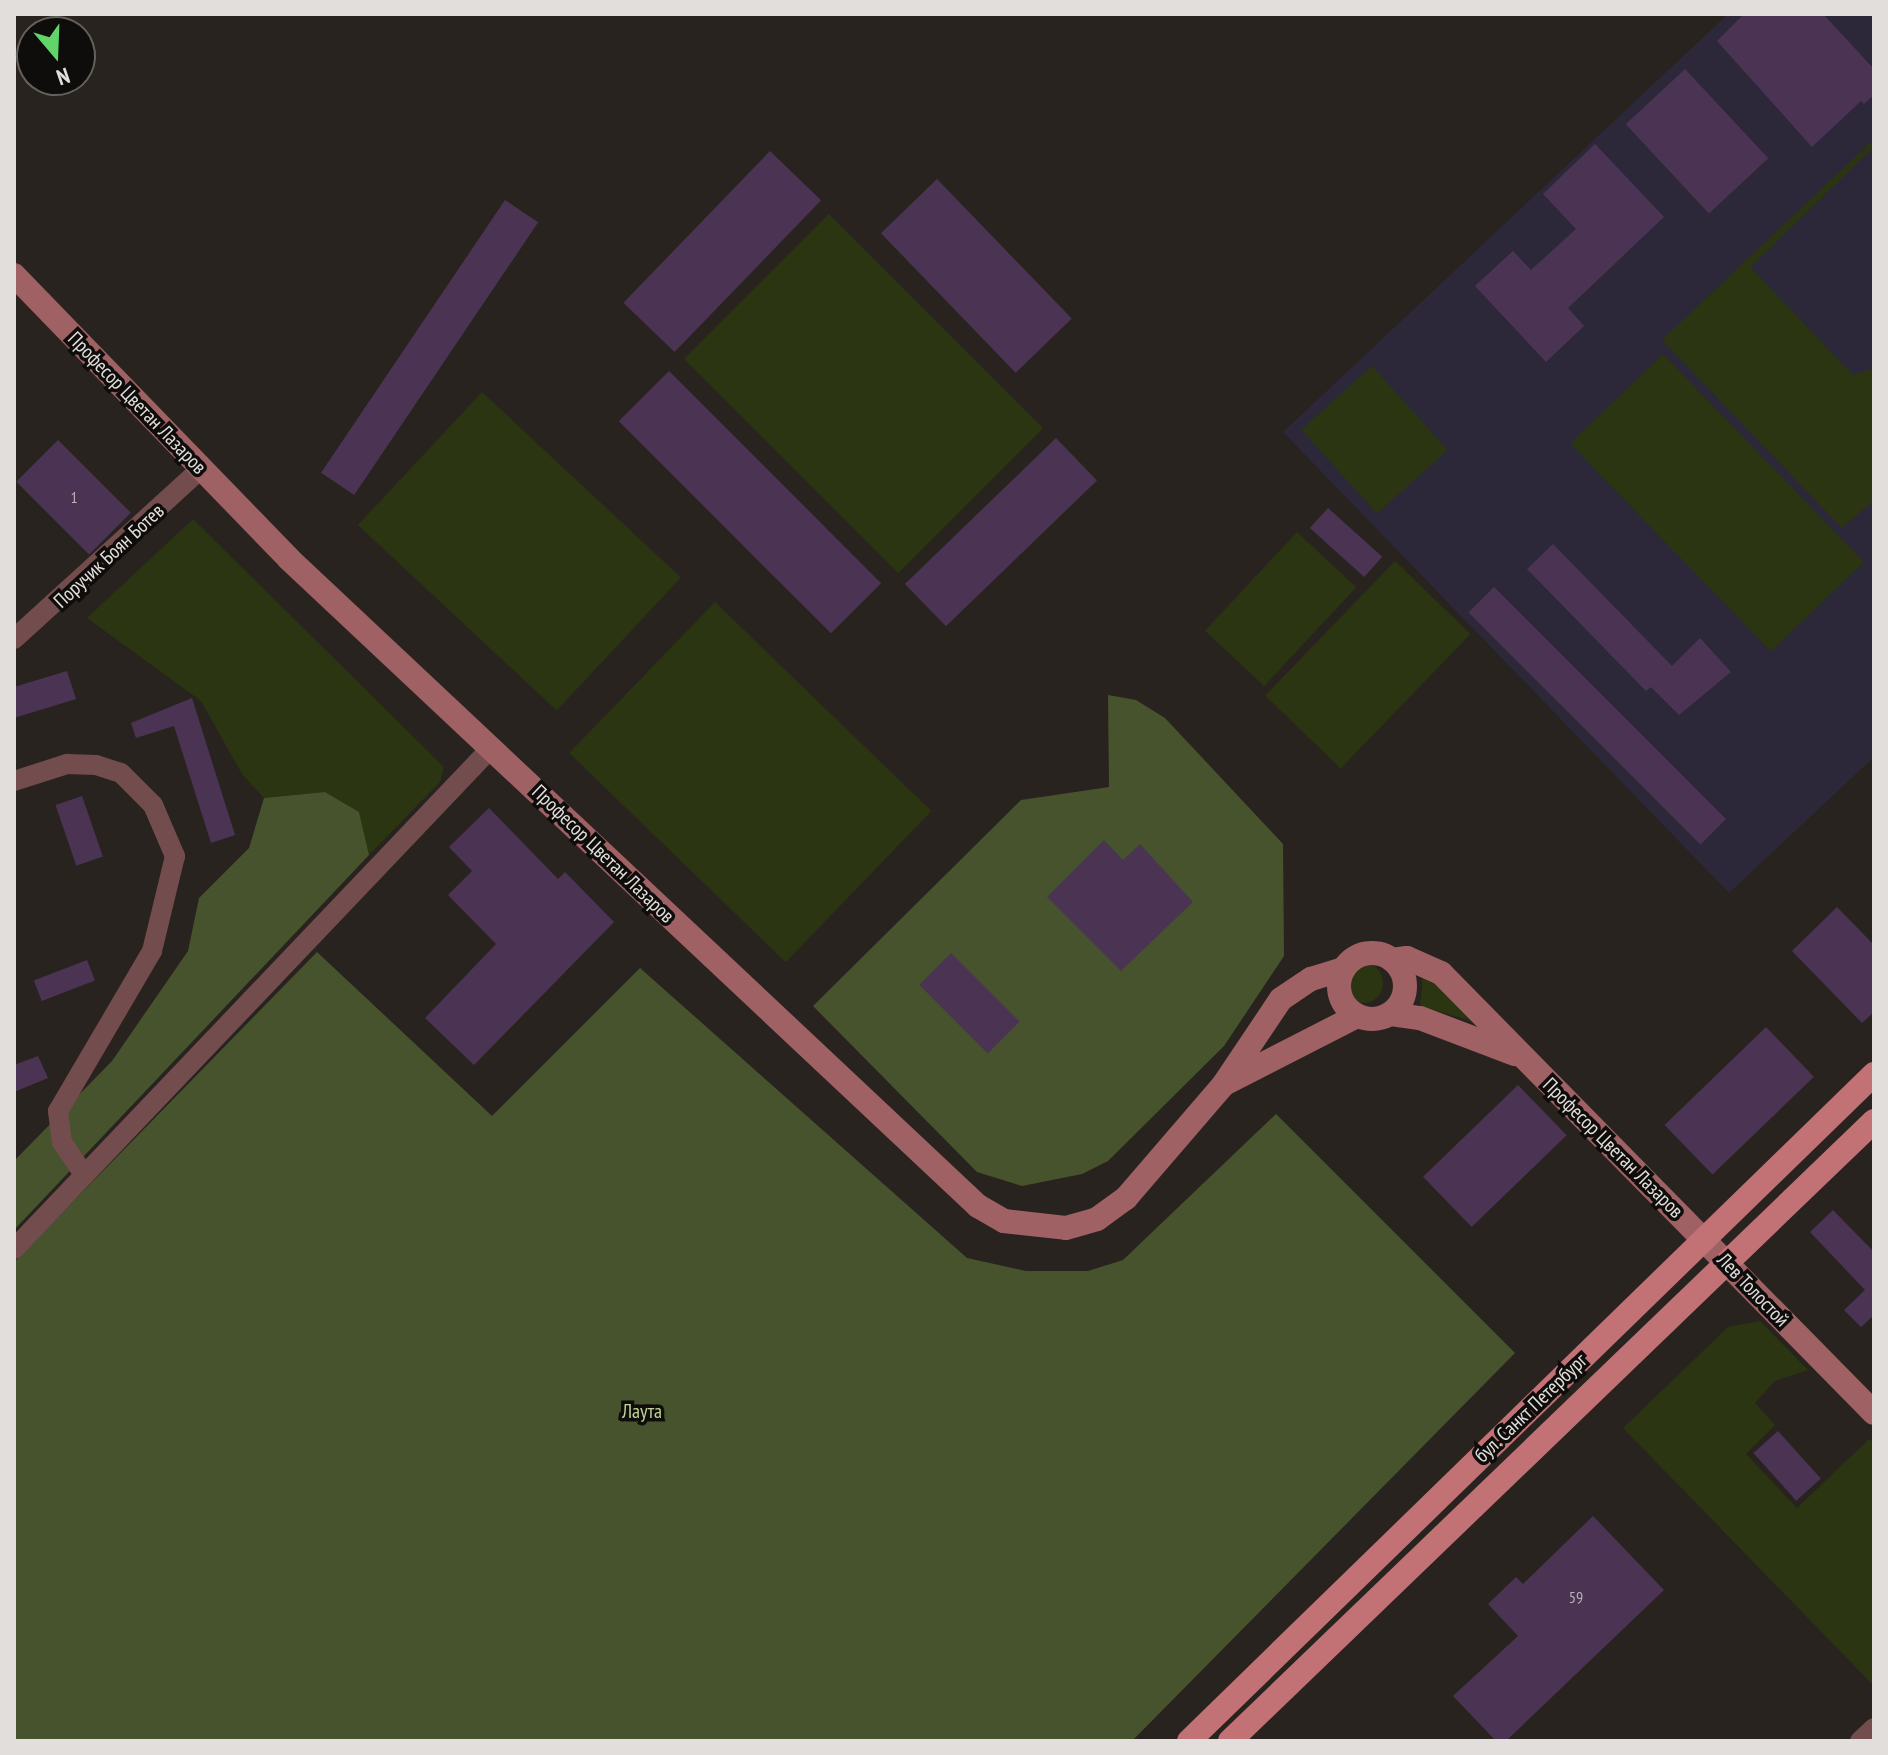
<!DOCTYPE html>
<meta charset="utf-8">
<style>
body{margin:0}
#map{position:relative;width:1888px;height:1755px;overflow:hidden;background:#28231f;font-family:"PT Sans Narrow",sans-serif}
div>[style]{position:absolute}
.education>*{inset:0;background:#2c2839}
.green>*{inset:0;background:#2b3511;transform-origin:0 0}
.round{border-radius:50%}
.forest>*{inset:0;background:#47532d}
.building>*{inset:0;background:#4b3453;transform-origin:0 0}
.street>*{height:20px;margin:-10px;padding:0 10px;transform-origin:10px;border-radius:10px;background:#734c4d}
.secondary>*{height:24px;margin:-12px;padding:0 12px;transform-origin:12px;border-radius:12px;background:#a06164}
.secondary>.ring{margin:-12px;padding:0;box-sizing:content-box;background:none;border:24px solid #a06164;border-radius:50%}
.primary>*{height:24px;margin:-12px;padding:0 12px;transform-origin:12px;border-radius:12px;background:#c27175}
span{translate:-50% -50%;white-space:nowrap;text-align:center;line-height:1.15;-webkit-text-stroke:7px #0f0d0b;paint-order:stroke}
.number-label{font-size:16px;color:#bcb4b9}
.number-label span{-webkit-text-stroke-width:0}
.street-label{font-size:20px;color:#e1dedb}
.park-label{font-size:20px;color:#c0d593}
.frame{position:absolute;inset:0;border:16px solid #e1dedb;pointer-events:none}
.north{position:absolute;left:16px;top:16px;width:80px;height:80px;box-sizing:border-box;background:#0f0d0b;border:2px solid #63615e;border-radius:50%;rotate:161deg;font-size:22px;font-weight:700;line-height:32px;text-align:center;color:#e1dedb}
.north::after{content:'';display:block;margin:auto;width:28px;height:36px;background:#61d46a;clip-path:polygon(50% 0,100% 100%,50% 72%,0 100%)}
</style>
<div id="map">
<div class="education">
<i style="clip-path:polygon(1728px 14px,1874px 14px,1874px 757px,1729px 893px,1283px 432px)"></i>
</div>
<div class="green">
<i style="clip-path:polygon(1874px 139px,1874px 147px,1750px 267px,1853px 375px,1874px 368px,1874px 500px,1842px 528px,1662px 340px)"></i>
<i style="left:829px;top:214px;width:303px;height:205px;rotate:45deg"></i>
<i style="left:1663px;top:354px;width:289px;height:129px;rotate:46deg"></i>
<i style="left:1372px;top:366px;width:113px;height:95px;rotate:48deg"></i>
<i style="left:482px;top:392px;width:272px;height:182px;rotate:43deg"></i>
<i style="clip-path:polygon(193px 519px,444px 767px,440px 782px,369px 855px,359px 812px,325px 792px,264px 798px,242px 774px,201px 701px,87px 618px)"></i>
<i style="left:1297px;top:532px;width:81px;height:135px;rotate:43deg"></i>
<i style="left:1395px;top:561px;width:105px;height:187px;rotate:44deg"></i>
<i style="left:715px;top:602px;width:301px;height:210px;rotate:44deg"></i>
<i class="round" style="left:1343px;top:963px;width:40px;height:40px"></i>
<i style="clip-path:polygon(1423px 973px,1471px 1015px,1472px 1021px,1420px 1006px)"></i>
<i style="clip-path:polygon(1760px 1321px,1808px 1370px,1775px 1381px,1755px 1403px,1775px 1425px,1746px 1454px,1797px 1508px,1869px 1439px,1874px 1443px,1874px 1686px,1623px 1428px,1728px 1327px)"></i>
</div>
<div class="forest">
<i style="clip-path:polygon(1108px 695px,1136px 700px,1165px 718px,1283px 844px,1284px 956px,1224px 1046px,1108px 1161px,1082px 1174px,1022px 1186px,977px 1172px,813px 1006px,1021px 800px,1109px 787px)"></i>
<i style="clip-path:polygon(325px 792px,359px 812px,369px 855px,14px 1230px,14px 1161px,112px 1061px,188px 951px,199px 898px,249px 848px,264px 798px)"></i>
<i style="clip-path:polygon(317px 952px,492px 1116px,640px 968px,967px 1258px,1026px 1271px,1088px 1271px,1123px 1260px,1276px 1114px,1515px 1353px,1132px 1741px,14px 1741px,14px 1262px)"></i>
</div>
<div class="building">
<i style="clip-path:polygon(1744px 14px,1823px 14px,1874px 69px,1874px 95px,1864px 104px,1861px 101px,1812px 147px,1717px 41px)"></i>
<i style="left:1685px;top:69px;width:122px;height:81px;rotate:47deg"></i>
<i style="clip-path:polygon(1595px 144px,1664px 217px,1568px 308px,1584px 326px,1546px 362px,1475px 286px,1513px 251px,1531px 270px,1576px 229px,1543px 194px)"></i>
<i style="left:770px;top:151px;width:71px;height:211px;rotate:44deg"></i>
<i style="left:937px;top:179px;width:194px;height:78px;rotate:46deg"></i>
<i style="left:505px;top:200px;width:40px;height:329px;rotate:34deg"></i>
<i style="left:669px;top:371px;width:300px;height:71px;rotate:45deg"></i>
<i style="left:1056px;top:438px;width:59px;height:210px;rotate:46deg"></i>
<i style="left:58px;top:440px;width:103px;height:59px;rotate:45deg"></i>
<i style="left:1328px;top:508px;width:73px;height:27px;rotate:42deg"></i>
<i style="clip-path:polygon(1553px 544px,1672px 666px,1700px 638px,1731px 672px,1679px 715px,1651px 687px,1646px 691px,1527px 569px)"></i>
<i style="left:1494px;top:587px;width:328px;height:36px;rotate:45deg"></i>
<i style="clip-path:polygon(67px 671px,76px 699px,14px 718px,14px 687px)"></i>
<i style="clip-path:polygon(192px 698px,235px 835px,211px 843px,174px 726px,136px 738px,131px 723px)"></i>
<i style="left:82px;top:796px;width:64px;height:28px;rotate:71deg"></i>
<i style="clip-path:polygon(489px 808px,558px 879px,565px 872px,614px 922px,474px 1065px,425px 1018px,496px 944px,448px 895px,472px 871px,449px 847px)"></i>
<i style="clip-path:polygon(1104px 840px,1123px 860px,1140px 844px,1193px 902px,1121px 971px,1047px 897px)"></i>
<i style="clip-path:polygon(1837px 907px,1874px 945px,1874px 1012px,1862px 1023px,1792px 951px)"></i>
<i style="left:951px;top:953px;width:97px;height:45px;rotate:45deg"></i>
<i style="left:87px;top:960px;width:22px;height:57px;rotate:69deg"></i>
<i style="left:1766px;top:1027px;width:69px;height:141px;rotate:46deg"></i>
<i style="clip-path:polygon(38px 1056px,48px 1078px,14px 1092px,14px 1065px)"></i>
<i style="left:1518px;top:1085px;width:70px;height:132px;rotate:46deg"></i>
<i style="clip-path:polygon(1833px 1210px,1874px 1252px,1874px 1315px,1861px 1327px,1844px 1310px,1865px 1290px,1810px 1232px)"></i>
<i style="left:1778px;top:1431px;width:64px;height:33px;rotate:48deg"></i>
<i style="clip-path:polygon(1593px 1516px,1664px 1590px,1506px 1741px,1496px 1741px,1453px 1696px,1518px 1636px,1488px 1604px,1516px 1577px,1523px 1584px)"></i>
</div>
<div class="street">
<i style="left:14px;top:639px;width:253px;rotate:-42.3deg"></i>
<i style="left:14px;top:781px;width:56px;rotate:-17.8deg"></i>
<i style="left:67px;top:764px;width:29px;rotate:2deg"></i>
<i style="left:96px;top:765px;width:26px;rotate:18deg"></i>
<i style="left:121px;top:773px;width:45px;rotate:45deg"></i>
<i style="left:153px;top:805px;width:56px;rotate:66.7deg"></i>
<i style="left:175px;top:856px;width:98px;rotate:103.6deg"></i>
<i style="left:152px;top:951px;width:186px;rotate:120.4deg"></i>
<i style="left:58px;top:1111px;width:31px;rotate:83deg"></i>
<i style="left:62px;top:1142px;width:40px;rotate:56deg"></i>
<i style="left:14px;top:1249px;width:693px;rotate:-46.4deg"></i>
<i style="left:1860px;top:1741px;width:19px;rotate:-43deg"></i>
</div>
<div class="secondary">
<i style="left:14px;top:275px;width:395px;rotate:45.9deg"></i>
<i style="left:289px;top:559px;width:945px;rotate:43.2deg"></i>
<i style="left:978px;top:1206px;width:30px;rotate:30deg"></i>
<i style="left:1004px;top:1221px;width:62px;rotate:6.4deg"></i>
<i style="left:1066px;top:1228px;width:32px;rotate:-16deg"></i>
<i style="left:1097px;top:1219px;width:36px;rotate:-36deg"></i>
<i style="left:1126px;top:1198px;width:150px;rotate:-49.3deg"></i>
<i style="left:1224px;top:1084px;width:102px;rotate:-56.2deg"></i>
<i style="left:1281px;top:999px;width:36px;rotate:-34deg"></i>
<i style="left:1311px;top:979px;width:34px;rotate:-17deg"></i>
<i class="ring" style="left:1339px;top:953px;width:42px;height:42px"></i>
<i style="left:1392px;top:960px;width:15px;rotate:-8deg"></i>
<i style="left:1407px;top:958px;width:37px;rotate:24deg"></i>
<i style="left:1441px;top:973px;width:617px;rotate:45.46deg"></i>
<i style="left:1391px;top:1014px;width:29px;rotate:8deg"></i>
<i style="left:1420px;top:1018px;width:102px;rotate:20.8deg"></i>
<i style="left:1226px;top:1083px;width:147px;rotate:-27.1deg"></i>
</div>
<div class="primary">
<i style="left:1189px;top:1741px;width:956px;rotate:-44.24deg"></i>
<i style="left:1230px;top:1741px;width:894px;rotate:-43.91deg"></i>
</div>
<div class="number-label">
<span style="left:74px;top:497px">1</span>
<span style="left:1576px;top:1597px">59</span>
</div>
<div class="street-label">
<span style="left:137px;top:403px;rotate:46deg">Професор Цветан Лазаров</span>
<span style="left:109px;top:556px;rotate:-43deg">Поручик Боян Ботев</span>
<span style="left:603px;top:854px;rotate:44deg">Професор Цветан Лазаров</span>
<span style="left:1613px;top:1148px;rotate:45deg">Професор Цветан Лазаров</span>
<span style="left:1753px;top:1290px;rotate:46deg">Лев Толостой</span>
<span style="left:1531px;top:1408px;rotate:-44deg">бул. Санкт Петербург</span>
</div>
<div class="park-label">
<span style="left:642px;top:1411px">Лаута</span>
</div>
<div class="frame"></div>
<div class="north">N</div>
</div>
